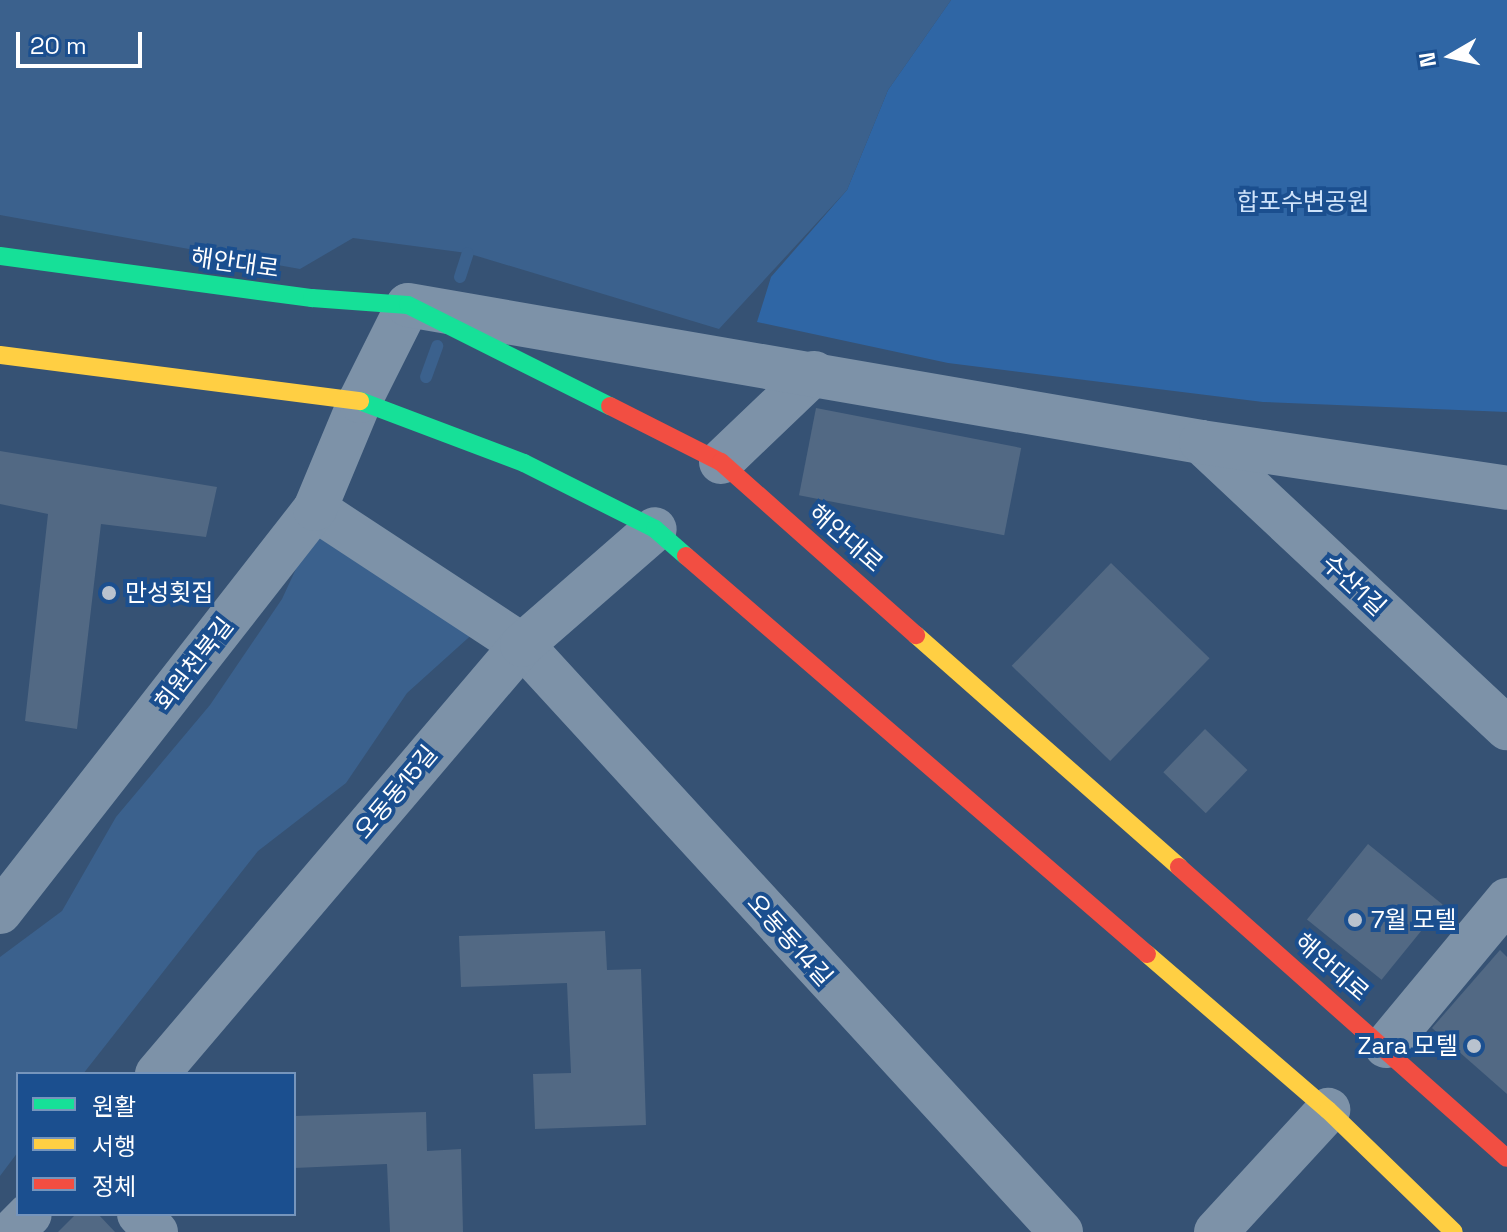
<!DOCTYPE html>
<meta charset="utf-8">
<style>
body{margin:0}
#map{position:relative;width:1507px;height:1232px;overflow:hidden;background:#365274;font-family:"Space Grotesk","Noto Sans KR",sans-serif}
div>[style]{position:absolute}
.green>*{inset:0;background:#2f66a5}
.water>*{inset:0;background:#3b618d}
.stream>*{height:12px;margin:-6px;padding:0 6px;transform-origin:6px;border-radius:6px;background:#3b618d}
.building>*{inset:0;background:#526984;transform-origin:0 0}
.street>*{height:44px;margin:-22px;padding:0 22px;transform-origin:22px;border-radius:22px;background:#7d92a8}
.fast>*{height:18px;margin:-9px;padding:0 9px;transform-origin:9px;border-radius:9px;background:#16e098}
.slow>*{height:18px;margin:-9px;padding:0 9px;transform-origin:9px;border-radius:9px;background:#ffcf43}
.jam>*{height:18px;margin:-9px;padding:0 9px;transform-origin:9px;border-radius:9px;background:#f24e42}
.dots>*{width:22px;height:22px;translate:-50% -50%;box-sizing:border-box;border:4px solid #1b4f8f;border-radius:50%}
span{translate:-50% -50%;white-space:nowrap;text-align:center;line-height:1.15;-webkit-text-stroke:8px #1b4f8f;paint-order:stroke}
.park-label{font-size:24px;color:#cfe3fa}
.street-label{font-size:24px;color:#fff}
.poi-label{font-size:24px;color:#fff}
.left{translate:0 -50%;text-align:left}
.right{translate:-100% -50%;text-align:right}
.legend{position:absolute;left:16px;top:1072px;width:280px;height:144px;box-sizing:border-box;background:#1b4f8f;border:2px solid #7695bc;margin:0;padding:10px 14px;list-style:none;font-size:24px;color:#fff}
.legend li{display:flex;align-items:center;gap:16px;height:40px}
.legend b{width:40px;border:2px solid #7695bc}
.north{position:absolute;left:1411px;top:16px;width:80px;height:80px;-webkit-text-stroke:6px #1b4f8f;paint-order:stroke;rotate:261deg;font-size:22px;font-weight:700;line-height:32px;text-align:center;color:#fff}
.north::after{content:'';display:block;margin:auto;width:28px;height:36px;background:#fff;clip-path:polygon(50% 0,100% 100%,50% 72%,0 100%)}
.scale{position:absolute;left:16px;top:32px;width:126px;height:36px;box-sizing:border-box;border:4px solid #fff;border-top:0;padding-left:10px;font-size:24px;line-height:28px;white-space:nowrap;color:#fff;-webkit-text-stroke:6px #1b4f8f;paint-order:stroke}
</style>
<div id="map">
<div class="green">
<i style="clip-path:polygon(951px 0,1507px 0,1507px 412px,1263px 402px,948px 363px,757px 322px,771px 277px,847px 190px,888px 90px)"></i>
</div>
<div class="water">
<i style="clip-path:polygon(0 0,951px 0,888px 90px,847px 190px,719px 329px,467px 253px,353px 238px,300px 269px,0 215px)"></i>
<i style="clip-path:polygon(322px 513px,487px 621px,407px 693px,346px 783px,258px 851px,83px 1074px,18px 1074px,18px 1152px,0 1176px,0 957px,62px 911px,116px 817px,210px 705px,282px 599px)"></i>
</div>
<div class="stream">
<i style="left:460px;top:277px;width:25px;rotate:-72deg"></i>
<i style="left:426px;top:377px;width:33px;rotate:-70deg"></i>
</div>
<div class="building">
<i style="left:816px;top:408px;width:209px;height:89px;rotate:11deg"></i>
<i style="clip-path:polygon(0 451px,217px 487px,206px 537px,101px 524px,77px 729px,25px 721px,48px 514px,0 504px)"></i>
<i style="left:1111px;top:563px;width:137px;height:143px;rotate:44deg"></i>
<i style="left:1205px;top:729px;width:59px;height:60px;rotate:44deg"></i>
<i style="left:1368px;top:844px;width:96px;height:97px;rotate:39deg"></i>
<i style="clip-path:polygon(605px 931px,607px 970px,641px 969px,646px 1125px,535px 1129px,533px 1074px,571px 1073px,567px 983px,461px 987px,459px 936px)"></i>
<i style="clip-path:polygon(1500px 950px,1507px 957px,1507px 1094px,1432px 1028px)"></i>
<i style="clip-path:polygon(426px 1112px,427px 1151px,461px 1149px,463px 1232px,390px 1232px,387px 1164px,294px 1168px,294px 1116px)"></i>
<i style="clip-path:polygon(76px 1214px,98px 1214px,115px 1232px,58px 1232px)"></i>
</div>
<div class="street">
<i style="left:1201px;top:442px;width:419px;rotate:43.1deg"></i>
<i style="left:721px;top:462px;width:129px;rotate:-43.7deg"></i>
<i style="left:315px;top:509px;width:248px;rotate:33.3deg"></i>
<i style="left:522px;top:645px;width:797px;rotate:47.44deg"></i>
<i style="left:0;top:912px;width:512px;rotate:-51.99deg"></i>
<i style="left:315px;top:509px;width:117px;rotate:-67.4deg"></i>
<i style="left:360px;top:401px;width:107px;rotate:-63.4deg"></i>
<i style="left:408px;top:305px;width:805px;rotate:9.8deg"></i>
<i style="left:1201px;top:442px;width:309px;rotate:8.5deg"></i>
<i style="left:1386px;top:1046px;width:190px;rotate:-50.3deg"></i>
<i style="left:157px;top:1074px;width:563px;rotate:-49.61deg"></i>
<i style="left:522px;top:645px;width:176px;rotate:-41.1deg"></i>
<i style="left:139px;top:1214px;width:25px;rotate:47deg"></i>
<i style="left:12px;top:1232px;width:25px;rotate:-45deg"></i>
<i style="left:1216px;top:1232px;width:166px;rotate:-47.4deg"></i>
</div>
<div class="fast">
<i style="left:0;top:256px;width:315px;rotate:7.7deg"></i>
<i style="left:312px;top:298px;width:96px;rotate:4.2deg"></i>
<i style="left:408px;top:305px;width:226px;rotate:26.6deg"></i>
<i style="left:360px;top:401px;width:175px;rotate:20.7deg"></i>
<i style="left:524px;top:463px;width:147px;rotate:26.7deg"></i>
<i style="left:655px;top:529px;width:41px;rotate:41.1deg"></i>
</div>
<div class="slow">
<i style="left:0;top:355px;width:363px;rotate:7.3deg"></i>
<i style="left:916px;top:635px;width:351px;rotate:41.4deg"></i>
<i style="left:1147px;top:954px;width:239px;rotate:40.8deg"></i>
<i style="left:1328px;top:1110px;width:175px;rotate:44.1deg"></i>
</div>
<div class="jam">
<i style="left:610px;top:406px;width:124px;rotate:26.8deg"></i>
<i style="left:721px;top:462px;width:261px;rotate:41.6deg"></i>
<i style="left:686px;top:556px;width:609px;rotate:40.81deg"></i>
<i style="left:1179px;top:867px;width:438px;rotate:41.6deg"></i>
</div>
<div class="dots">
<i style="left:109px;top:593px;background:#b9c2ce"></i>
<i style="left:1355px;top:920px;background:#b9c2ce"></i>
<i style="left:1474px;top:1046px;background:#b9c2ce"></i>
</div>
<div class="park-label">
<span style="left:1303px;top:202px">합포수변공원</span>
</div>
<div class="street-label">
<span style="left:235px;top:263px;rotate:8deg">해안대로</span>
<span style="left:846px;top:538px;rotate:41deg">해안대로</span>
<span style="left:1354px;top:585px;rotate:43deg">수산1길</span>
<span style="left:194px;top:664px;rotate:-52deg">회원천북길</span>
<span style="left:396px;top:792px;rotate:-50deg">오동동15길</span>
<span style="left:790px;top:940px;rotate:48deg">오동동14길</span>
<span style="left:1332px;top:967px;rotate:41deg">해안대로</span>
</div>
<div class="poi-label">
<span class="left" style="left:125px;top:593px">만성횟집</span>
<span class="left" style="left:1371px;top:920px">7월 모텔</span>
<span class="right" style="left:1458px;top:1046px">Zara 모텔</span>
</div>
<ul class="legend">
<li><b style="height:10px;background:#16e098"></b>원활</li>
<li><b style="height:10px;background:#ffcf43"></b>서행</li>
<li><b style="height:10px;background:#f24e42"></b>정체</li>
</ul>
<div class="north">N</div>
<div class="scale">20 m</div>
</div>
